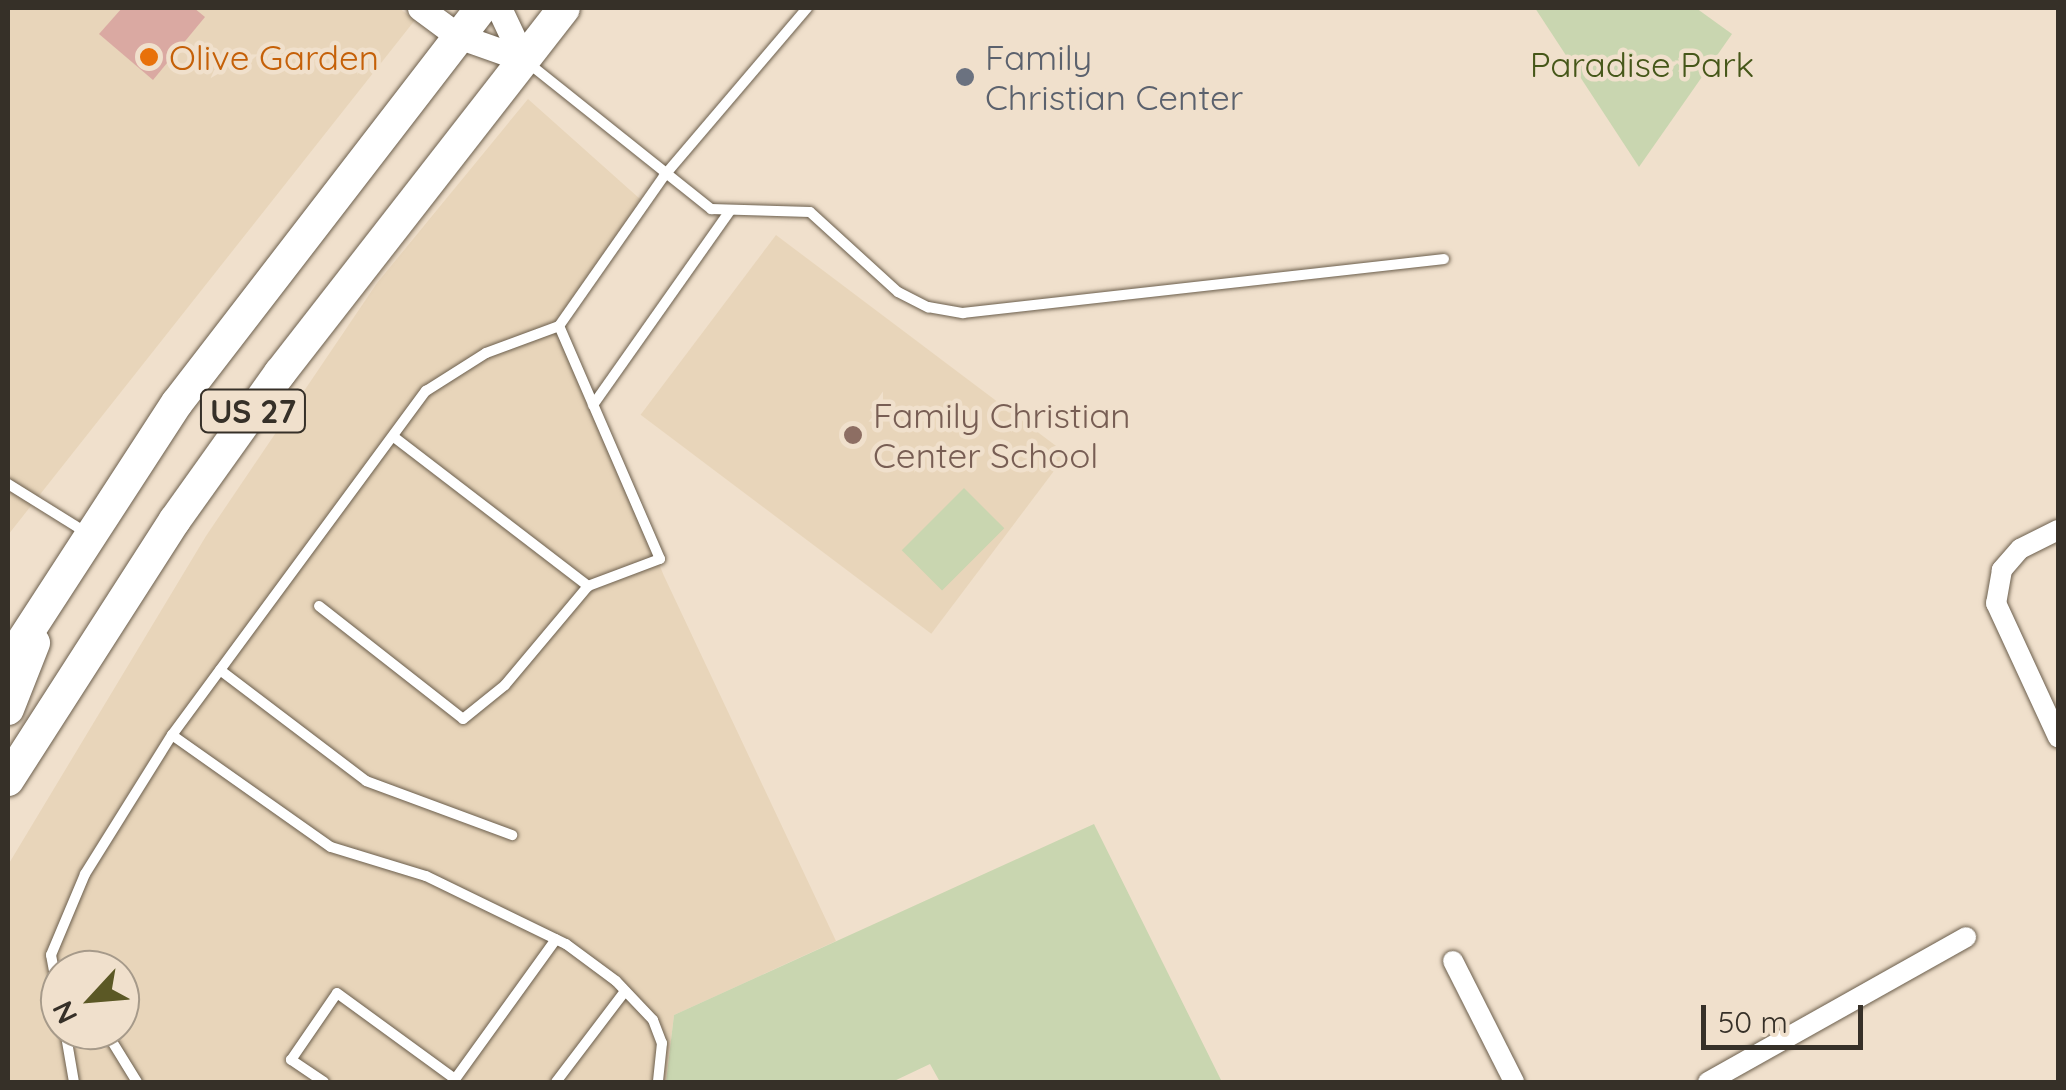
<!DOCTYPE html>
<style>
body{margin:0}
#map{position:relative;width:2066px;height:1090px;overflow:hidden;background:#f0e0cc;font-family:Quicksand,sans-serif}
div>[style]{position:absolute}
.built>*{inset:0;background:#e8d5ba;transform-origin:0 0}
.green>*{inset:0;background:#c9d6b0;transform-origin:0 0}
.building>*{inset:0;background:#daa9a2}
.roads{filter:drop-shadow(0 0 2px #6b5e4c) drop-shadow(0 0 2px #6b5e4c)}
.service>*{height:10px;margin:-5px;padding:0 5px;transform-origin:5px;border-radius:5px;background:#fff}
.minor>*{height:20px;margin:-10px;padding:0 10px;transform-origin:10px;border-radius:10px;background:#fff}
.tertiary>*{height:25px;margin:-12.5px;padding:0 12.5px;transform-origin:12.5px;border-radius:12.5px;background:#fff}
.trunk>*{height:32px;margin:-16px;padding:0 16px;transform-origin:16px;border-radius:16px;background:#fff}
.dots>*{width:28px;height:28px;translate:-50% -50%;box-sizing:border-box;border:5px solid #f0e0cc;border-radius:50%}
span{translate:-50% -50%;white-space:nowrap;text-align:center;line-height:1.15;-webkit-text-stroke:9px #f0e0cc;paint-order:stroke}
.shield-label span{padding:2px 8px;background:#f0e0cc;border:2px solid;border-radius:8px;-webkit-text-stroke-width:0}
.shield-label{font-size:32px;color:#363028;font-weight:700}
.food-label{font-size:35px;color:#c56008}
.left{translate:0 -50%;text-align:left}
.worship-label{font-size:35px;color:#5b616d}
.park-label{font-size:35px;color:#465719}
.education-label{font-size:35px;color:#785e54}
.frame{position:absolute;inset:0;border:10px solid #363028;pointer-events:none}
.north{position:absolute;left:40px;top:950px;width:100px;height:100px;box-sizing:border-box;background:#f0e0cc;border:2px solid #a69a8a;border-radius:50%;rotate:244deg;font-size:28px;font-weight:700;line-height:40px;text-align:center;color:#363028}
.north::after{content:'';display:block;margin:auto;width:35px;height:45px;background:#5b5825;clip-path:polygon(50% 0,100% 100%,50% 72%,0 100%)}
.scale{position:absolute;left:1701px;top:1005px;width:162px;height:45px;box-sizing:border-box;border:5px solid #363028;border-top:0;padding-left:12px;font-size:30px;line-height:35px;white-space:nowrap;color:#363028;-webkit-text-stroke:8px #f0e0cc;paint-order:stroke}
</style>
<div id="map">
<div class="built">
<i style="clip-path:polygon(8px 8px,399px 8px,415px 20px,8px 535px)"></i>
<i style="clip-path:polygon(evenodd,528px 99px,649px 207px,559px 323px,664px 576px,836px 941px,674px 1015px,666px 1082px,8px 1082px,8px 865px,206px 536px,377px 283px,528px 99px,60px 970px,120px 970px,120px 1030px,60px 1030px,60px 970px)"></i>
<i style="left:776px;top:235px;width:364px;height:225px;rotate:37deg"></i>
</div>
<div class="green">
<i style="clip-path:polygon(1535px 8px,1696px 8px,1732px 34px,1639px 167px)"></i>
<i style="left:964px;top:488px;width:57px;height:88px;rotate:45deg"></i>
<i style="clip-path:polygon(1094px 824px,1222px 1082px,940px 1082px,930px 1064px,892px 1082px,666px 1082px,674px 1015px)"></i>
</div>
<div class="building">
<i style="clip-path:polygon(122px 8px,194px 8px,205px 17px,153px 80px,99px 34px)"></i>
</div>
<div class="roads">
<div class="service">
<i style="left:527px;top:62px;width:236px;rotate:38.6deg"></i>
<i style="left:711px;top:209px;width:99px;rotate:1.7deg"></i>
<i style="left:810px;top:212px;width:119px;rotate:42.3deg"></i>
<i style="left:898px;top:292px;width:34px;rotate:27deg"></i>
<i style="left:928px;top:307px;width:36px;rotate:10deg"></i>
<i style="left:963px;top:313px;width:484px;rotate:-6.4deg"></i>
<i style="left:593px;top:405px;width:237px;rotate:-54.8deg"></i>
<i style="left:394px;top:437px;width:245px;rotate:37.5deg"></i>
<i style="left:8px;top:484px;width:93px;rotate:31.8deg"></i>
<i style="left:319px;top:606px;width:183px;rotate:38.1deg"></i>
<i style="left:463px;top:719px;width:54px;rotate:-39deg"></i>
<i style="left:505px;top:685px;width:129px;rotate:-50deg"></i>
<i style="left:588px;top:586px;width:77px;rotate:-20.6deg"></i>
<i style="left:660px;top:559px;width:254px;rotate:-113.4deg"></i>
<i style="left:220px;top:670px;width:183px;rotate:37.2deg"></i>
<i style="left:366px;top:781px;width:156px;rotate:20.3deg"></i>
<i style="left:172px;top:735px;width:194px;rotate:35.2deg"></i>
<i style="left:331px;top:847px;width:99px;rotate:17deg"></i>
<i style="left:426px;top:876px;width:156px;rotate:25.9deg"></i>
<i style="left:566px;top:944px;width:62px;rotate:36.5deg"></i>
<i style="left:616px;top:981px;width:54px;rotate:46.5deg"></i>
<i style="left:653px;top:1020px;width:25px;rotate:69deg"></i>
<i style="left:662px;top:1043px;width:39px;rotate:96deg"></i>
<i style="left:60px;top:1003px;width:49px;rotate:-100.6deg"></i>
<i style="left:51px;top:955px;width:88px;rotate:-67.2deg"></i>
<i style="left:85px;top:874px;width:164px;rotate:-58deg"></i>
<i style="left:172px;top:735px;width:428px;rotate:-53.6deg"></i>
<i style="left:426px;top:391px;width:71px;rotate:-32.3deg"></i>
<i style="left:486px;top:353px;width:78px;rotate:-20.3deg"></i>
<i style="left:559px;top:326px;width:183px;rotate:-55deg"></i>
<i style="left:664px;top:176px;width:221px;rotate:-49.6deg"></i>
<i style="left:65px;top:1030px;width:53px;rotate:80.2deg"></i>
<i style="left:105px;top:1030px;width:61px;rotate:58.4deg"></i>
<i style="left:324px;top:1082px;width:40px;rotate:-146deg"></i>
<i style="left:291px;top:1060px;width:81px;rotate:-55.5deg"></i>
<i style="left:337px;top:993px;width:146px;rotate:36.1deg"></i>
<i style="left:453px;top:1082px;width:176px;rotate:-54.2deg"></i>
<i style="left:556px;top:1082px;width:114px;rotate:-52.8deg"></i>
</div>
<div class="minor">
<i style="left:2058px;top:530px;width:42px;rotate:153.4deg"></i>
<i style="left:2020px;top:549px;width:28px;rotate:131deg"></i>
<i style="left:2002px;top:570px;width:34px;rotate:100deg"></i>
<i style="left:1996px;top:603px;width:148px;rotate:65.2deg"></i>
<i style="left:1453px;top:961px;width:136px;rotate:63.2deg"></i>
<i style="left:1708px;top:1082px;width:296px;rotate:-29.3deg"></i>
</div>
<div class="tertiary">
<i style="left:420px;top:8px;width:47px;rotate:36.4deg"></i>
<i style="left:458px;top:36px;width:69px;rotate:19.5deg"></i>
<i style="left:499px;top:8px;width:56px;rotate:64.8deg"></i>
</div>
<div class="trunk">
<i style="left:8px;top:663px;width:310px;rotate:-57deg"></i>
<i style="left:177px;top:403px;width:498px;rotate:-52.4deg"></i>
<i style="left:8px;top:709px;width:71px;rotate:-68.5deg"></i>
<i style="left:8px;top:780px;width:309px;rotate:-57.3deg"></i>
<i style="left:175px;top:520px;width:181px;rotate:-54.5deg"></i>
<i style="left:280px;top:373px;width:462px;rotate:-52.1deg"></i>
</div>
</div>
<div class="dots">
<i style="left:149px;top:57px;background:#e8710a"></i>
<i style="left:965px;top:77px;background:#6b7280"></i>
<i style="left:853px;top:435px;background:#8d6e63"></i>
</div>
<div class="shield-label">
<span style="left:253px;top:411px">US 27</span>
</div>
<div class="food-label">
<span class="left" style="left:169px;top:57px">Olive Garden</span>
</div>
<div class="worship-label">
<span class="left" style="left:985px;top:77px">Family<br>Christian Center</span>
</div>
<div class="park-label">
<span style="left:1642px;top:64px">Paradise Park</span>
</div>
<div class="education-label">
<span class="left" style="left:873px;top:435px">Family Christian<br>Center School</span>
</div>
<div class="frame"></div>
<div class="north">N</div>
<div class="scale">50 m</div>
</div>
